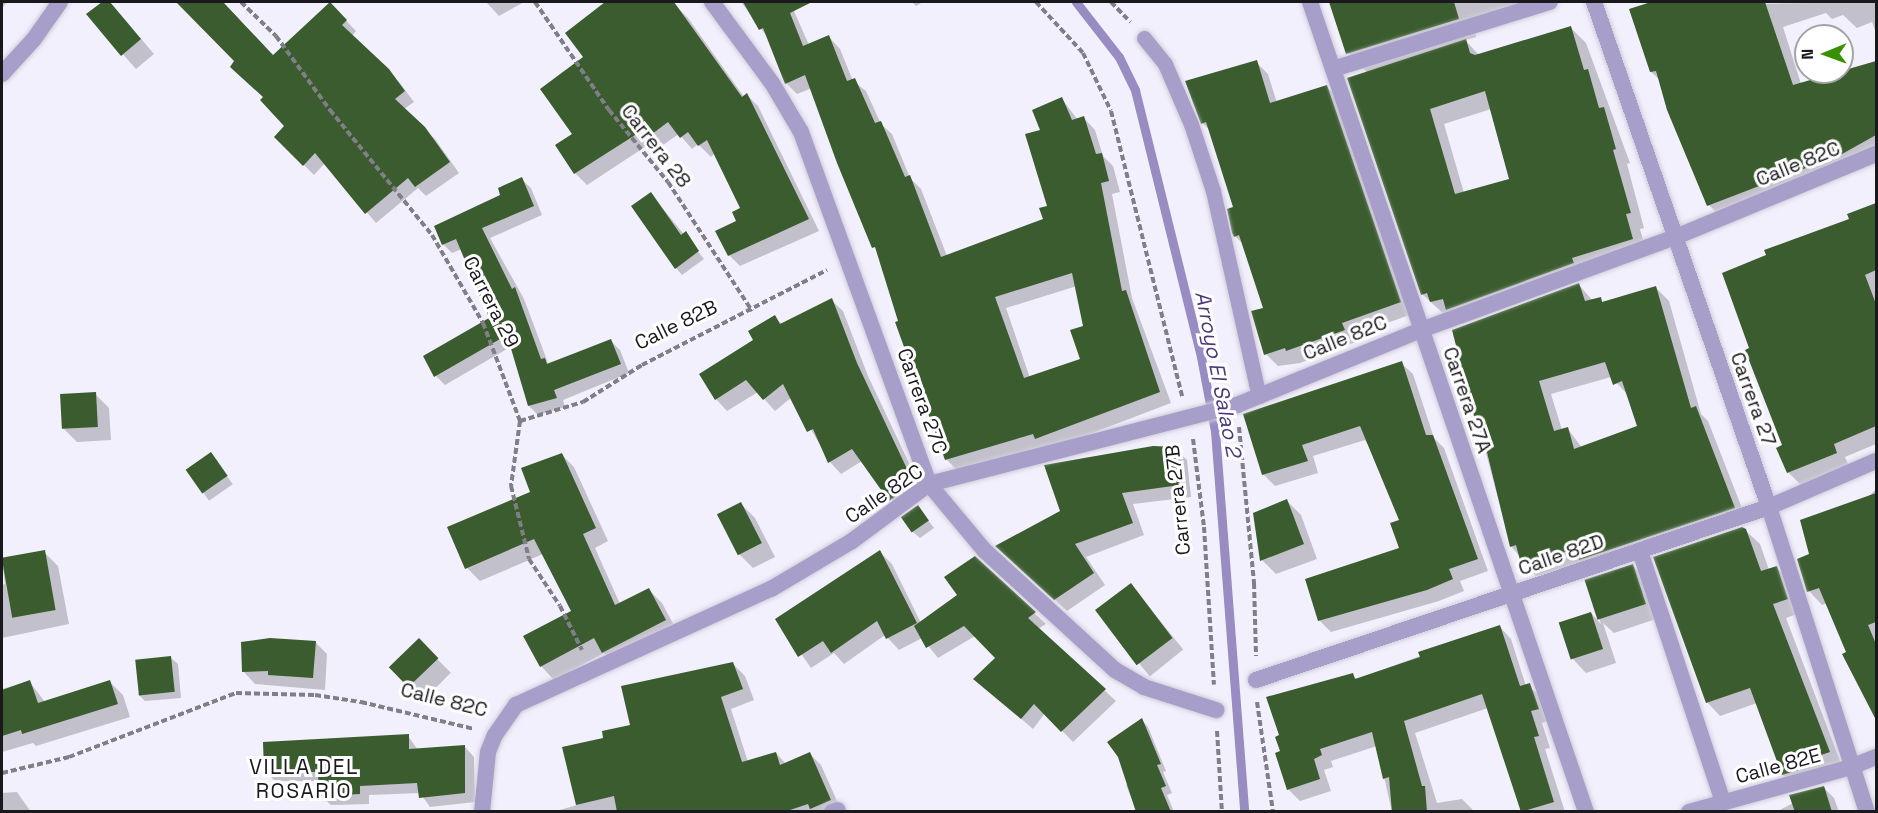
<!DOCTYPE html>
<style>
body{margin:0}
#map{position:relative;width:1878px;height:813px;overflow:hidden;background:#f3f0fd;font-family:"Space Grotesk",sans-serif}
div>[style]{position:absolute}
.shadow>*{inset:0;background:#0003;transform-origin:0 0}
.stream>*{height:9px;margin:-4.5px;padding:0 4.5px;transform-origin:4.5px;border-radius:4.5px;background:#998cc3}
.building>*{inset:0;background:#3a5c2e;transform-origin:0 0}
.path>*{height:4px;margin-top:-2px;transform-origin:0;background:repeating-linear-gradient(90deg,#807e87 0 6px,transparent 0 9px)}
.roads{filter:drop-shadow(0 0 2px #d0cdd9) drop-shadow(0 0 2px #d0cdd9)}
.service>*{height:15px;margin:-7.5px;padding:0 7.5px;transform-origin:7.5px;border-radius:7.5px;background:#a89eca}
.minor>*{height:16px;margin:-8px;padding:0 8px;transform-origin:8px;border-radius:8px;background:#a89eca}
.tertiary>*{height:16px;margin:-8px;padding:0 8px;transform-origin:8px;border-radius:8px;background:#a89eca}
span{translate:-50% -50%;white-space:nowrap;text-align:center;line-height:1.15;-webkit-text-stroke:6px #fff;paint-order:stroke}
.street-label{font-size:20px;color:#19181d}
.water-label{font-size:21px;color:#4b367a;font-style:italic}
.neighbourhood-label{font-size:21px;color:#19181d;letter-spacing:1.5px}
.frame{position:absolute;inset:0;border:3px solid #19181d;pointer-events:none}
.north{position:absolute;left:1794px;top:24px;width:60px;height:60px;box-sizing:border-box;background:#fff;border:2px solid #a3a3a5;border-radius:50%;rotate:269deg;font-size:16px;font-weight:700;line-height:24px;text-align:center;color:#19181d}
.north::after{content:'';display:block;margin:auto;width:21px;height:27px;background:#399101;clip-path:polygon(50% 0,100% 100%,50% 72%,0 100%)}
</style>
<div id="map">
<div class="shadow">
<i style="clip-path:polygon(2px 2px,7px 2px,2px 8px)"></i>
<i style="clip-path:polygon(104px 2px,120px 14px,154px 54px,136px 69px,88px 15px)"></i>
<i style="clip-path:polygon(192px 2px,223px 2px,273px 56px,330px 4px,356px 31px,352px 36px,399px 82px,414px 102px,404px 109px,435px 139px,459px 173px,426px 196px,418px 188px,376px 223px,325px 163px,314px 175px,276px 137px,286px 126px,236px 61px,184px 8px)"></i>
<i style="clip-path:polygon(486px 2px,524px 2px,499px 16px)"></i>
<i style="clip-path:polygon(607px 2px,665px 2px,671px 11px,677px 7px,688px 18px,744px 97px,747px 95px,758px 106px,819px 231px,740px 266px,729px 255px,742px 209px,715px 153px,711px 157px,698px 144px,692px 149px,679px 134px,660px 147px,654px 141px,587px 185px,575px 173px,557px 145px,574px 134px,585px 57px,567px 33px)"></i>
<i style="clip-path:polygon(evenodd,741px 2px,790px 2px,809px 45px,829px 37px,840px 49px,853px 81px,866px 91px,881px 124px,892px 134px,910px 178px,921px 189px,947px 256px,1045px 220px,1048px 207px,1042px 131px,1062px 99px,1078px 120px,1084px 118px,1095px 130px,1103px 156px,1113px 166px,1120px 192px,1112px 194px,1132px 298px,1171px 403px,1048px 450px,1044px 446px,958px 471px,947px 460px,897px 323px,900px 322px,879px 253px,838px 162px,812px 88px,797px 94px,786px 83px,768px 38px,741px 2px,1077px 286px,1085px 326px,1082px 360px,1030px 378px,1006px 308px,1077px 286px)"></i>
<i style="clip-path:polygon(912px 2px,923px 2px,916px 6px)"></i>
<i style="clip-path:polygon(evenodd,1332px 2px,1542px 2px,1473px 24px,1476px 37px,1465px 40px,1479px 55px,1571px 28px,1586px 43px,1630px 163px,1627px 164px,1644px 228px,1640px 229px,1647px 254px,1586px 272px,1588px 278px,1462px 324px,1453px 315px,1446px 316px,1422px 294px,1368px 73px,1348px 53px,1332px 2px,1491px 109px,1510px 180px,1464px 193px,1444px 124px,1491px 109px)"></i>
<i style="clip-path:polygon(1656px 2px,1672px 5px,1876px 2px,1876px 33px,1872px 22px,1857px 28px,1843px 15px,1832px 19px,1826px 13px,1783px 27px,1801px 84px,1833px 72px,1840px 77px,1876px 63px,1876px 155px,1723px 219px,1709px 205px,1660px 80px,1651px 72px,1631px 10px)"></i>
<i style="clip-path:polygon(1256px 62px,1268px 74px,1277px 103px,1327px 87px,1339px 99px,1412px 314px,1354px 335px,1356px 342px,1300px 363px,1278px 366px,1266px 354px,1265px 309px,1244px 245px,1235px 236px,1235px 208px,1211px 131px,1202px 123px)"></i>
<i style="clip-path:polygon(521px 179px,531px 188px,542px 215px,490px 238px,524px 299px,548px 363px,611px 341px,620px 350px,629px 373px,563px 400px,565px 407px,538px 415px,529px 406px,512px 346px,445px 385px,436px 376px,491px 319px,462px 249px,452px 253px,443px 244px)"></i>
<i style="clip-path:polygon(651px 194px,704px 259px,682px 275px,676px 268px)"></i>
<i style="clip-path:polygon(1876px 204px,1876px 444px,1845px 457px,1849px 466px,1801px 485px,1788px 472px,1784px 446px,1751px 348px,1851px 220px,1849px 215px)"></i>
<i style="clip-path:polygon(evenodd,1579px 285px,1593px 301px,1600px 299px,1604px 303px,1656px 288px,1669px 301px,1701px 414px,1708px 421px,1747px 521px,1536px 576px,1511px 546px,1453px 331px,1579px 285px,1611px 377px,1629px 396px,1639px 427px,1582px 448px,1568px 429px,1562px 430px,1551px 394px,1611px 377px)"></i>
<i style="clip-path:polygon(831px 300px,843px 311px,868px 376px,918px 482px,908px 486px,917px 499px,901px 511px,862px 461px,841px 474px,830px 462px,792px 397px,775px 411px,758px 392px,727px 411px,716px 399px,774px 317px,782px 324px)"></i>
<i style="clip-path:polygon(1401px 363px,1413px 374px,1434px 438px,1444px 448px,1488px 571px,1460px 581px,1464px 591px,1439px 601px,1331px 632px,1319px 620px,1401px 549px,1401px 521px,1376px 456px,1365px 440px,1313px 456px,1318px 473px,1275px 486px,1263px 474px)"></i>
<i style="clip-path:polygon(95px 394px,109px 408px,111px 440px,77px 442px,63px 428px)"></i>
<i style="clip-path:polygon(1174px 448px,1187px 460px,1191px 497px,1133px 504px,1144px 535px,1086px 557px,1105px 585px,1067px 611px,1009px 557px)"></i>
<i style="left:211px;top:453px;width:38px;height:29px;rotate:55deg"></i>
<i style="clip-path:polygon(561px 454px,574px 467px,608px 541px,595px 548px,620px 604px,649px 590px,662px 603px,678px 633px,616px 665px,604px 653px,554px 680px,541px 666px,525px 637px,573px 612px,543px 554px,480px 581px,467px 568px)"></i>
<i style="clip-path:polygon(1876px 489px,1876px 716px,1844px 654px,1848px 652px,1827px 603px,1822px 605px,1809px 591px,1798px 559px,1811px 555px)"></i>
<i style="clip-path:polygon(1287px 501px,1301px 515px,1317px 559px,1276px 574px,1262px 560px)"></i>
<i style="clip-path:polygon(741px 504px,755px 518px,775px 557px,753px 568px,739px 554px)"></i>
<i style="clip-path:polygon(918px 507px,934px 528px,920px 538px,913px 532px)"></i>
<i style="clip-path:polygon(1746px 531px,1760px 544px,1769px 570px,1776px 567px,1790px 581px,1800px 613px,1786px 618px,1842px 766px,1797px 788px,1783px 775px,1757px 703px,1720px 716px,1707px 702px)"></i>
<i style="clip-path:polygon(44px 552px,58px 566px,69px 624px,2px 638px,2px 585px,5px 584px,2px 560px)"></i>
<i style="clip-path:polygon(880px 552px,892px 564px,921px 623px,959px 595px,975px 558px,1046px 624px,1038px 629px,1116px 701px,1073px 742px,1045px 713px,1033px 729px,975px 679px,997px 658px,975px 636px,938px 658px,922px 638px,899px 650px,885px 635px,844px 664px,834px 653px,811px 668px,777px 619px)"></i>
<i style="clip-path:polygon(1633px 566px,1647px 580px,1659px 618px,1614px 633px,1603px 623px,1616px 663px,1586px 673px,1572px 658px,1591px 613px,1601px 624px,1587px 581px)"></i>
<i style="left:1131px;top:585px;width:83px;height:43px;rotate:51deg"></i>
<i style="clip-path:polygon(1500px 627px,1511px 639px,1526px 686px,1542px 696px,1550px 720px,1542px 723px,1550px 748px,1545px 749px,1565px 812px,1522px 811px,1488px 708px,1415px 733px,1437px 803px,1462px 799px,1474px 811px,1392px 812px,1377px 746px,1331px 761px,1333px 767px,1324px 770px,1331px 791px,1300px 801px,1288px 789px,1282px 752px,1352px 675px,1357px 679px)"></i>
<i style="left:419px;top:641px;width:45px;height:37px;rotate:45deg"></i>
<i style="clip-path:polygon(315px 642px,327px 654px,325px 690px,255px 684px,243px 671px)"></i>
<i style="clip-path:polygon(171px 658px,178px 664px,181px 698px,145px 701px,138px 694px)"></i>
<i style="clip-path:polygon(733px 664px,745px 676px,754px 700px,731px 709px,748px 762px,776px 753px,786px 764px,809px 753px,821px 765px,842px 812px,553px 812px,577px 805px,564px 749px,605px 739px,632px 726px)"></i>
<i style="clip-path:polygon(29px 681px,45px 702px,110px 682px,123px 695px,130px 717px,36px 746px,33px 743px,2px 752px,2px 689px)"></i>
<i style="clip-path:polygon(1142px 720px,1148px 727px,1166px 771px,1163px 772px,1172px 793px,1167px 795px,1174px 812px,1137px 812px,1126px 785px,1130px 784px)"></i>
<i style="clip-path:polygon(408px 736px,418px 750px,465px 747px,474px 757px,475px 802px,430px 807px,420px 793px,369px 795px,369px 804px,331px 805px,321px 796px,320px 781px,275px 781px,265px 771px)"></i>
<i style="clip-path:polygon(1823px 787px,1834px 798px,1839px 812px,1776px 812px)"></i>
<i style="clip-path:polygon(17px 792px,31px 812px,2px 812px,2px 793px)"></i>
</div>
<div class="stream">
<i style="left:1076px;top:2px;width:70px;rotate:52deg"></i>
<i style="left:1119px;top:57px;width:37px;rotate:64deg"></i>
<i style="left:1135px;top:90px;width:275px;rotate:76.1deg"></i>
<i style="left:1201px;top:357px;width:75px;rotate:79.3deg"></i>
<i style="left:1215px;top:431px;width:382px;rotate:85.6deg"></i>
</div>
<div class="building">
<i style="clip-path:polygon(102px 2px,110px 2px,141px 39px,121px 56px,86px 14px)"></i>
<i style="clip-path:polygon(176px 2px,223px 2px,273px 55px,330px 2px,347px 20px,342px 25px,389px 69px,405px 91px,395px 99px,425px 127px,450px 162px,415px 187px,408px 178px,365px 214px,315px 153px,303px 166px,274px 137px,284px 126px,260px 100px,263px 97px,230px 67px,234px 61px)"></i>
<i style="clip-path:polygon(605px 2px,674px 2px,742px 97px,747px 93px,809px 219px,728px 256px,715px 231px,736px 221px,732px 212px,740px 208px,707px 140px,698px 146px,688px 132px,680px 138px,668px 122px,648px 137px,643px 130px,574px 174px,555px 145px,572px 134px,540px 89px,583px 57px,565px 33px)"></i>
<i style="clip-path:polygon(evenodd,743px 2px,812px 2px,790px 13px,803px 46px,829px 35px,847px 81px,855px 78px,875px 123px,881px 121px,905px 177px,910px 175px,941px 257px,1043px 219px,1039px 208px,1047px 206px,1025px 134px,1040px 130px,1032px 110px,1062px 97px,1072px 120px,1084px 116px,1096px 154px,1102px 153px,1109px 181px,1101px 183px,1122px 291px,1126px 290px,1160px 392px,1035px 439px,1033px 434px,945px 460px,895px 322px,898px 321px,875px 247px,872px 248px,837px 163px,805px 75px,785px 84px,763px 28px,759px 30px,743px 2px,1072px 273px,1083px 326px,1070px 330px,1080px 359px,1024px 378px,995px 297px,1072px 273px)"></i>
<i style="clip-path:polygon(1329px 2px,1454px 2px,1459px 19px,1346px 54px)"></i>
<i style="clip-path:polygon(1651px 2px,1765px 2px,1793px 85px,1876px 61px,1876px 135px,1842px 154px,1707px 206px,1667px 110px,1656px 71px,1650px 72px,1629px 9px)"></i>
<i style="clip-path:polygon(evenodd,1571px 26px,1584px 70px,1588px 69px,1599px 108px,1604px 107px,1616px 149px,1613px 150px,1631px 213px,1626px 214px,1633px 239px,1572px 258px,1574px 263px,1446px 310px,1443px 299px,1430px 302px,1427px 293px,1421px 295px,1347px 78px,1466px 39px,1470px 53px,1475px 55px,1571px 26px,1485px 91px,1509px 179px,1455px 194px,1430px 109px,1485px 91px)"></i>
<i style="clip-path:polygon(1257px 60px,1270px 103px,1327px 85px,1401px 302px,1342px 323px,1345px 330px,1286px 351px,1285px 348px,1264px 355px,1251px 311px,1263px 308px,1239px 235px,1234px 237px,1232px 233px,1227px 209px,1233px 207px,1206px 122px,1201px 124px,1185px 81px)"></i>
<i style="clip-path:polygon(522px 177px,534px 206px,482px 228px,512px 289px,515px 287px,541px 359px,545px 358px,547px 364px,611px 339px,621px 364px,554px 390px,557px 398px,528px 406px,507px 335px,434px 377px,423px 356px,489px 318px,456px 239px,442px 245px,434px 226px,500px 195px,498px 188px)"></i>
<i style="clip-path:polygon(651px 192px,681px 235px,686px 231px,699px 251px,675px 269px,631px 206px)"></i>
<i style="clip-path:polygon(1876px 203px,1876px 270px,1865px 275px,1876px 304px,1876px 426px,1834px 444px,1837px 453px,1787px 473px,1776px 448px,1782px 445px,1745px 350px,1749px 348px,1722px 273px,1766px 255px,1764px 250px,1849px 219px,1847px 214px)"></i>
<i style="clip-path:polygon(evenodd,1579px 283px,1585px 301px,1601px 297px,1602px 302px,1656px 286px,1691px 408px,1696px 406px,1735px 508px,1579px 560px,1576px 549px,1521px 564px,1516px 545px,1510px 547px,1479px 419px,1475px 420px,1452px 330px,1579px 283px,1605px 362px,1613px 385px,1622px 381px,1637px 426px,1574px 449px,1568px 427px,1554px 431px,1539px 381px,1605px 362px)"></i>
<i style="clip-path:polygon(832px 298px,857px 363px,908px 471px,898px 474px,907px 488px,889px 501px,852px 449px,828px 463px,813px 429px,807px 432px,783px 384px,763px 400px,746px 380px,715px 400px,699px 374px,753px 340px,748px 331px,775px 315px,780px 324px)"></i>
<i style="clip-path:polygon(1402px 361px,1426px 435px,1433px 435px,1478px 559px,1449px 569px,1453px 579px,1427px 590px,1318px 621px,1305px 579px,1399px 548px,1390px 523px,1399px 520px,1360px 426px,1302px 445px,1308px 461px,1262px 475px,1243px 414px)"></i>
<i style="left:96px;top:392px;width:35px;height:36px;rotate:87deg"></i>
<i style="clip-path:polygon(1153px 446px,1175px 447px,1180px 485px,1122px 493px,1133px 523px,1075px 544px,1094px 573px,1054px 600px,995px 546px,1060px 511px,1044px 465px)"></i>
<i style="left:211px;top:452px;width:29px;height:31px;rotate:55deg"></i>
<i style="clip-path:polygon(562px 453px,596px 528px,583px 534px,615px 605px,649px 588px,666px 620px,602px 653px,594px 638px,540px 667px,523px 636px,571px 611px,534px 539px,465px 569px,447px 527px,530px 492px,521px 468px)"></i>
<i style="clip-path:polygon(1876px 493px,1876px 622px,1868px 625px,1876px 644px,1876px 720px,1842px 654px,1846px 652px,1819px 588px,1807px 592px,1797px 559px,1809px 554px,1800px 520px)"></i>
<i style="clip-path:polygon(1287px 499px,1304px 544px,1260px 561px,1253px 513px)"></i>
<i style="left:741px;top:502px;width:46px;height:27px;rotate:63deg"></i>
<i style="left:918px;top:505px;width:19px;height:21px;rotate:55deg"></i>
<i style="clip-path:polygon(1742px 527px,1746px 529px,1761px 571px,1777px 566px,1788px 599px,1773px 604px,1830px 752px,1815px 757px,1817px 765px,1782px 775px,1750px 688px,1706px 703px,1653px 557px)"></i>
<i style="left:45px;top:550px;width:61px;height:44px;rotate:80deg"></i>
<i style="clip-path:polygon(880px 550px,917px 623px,886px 639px,877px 621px,831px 653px,823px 641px,798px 657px,775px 619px)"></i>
<i style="clip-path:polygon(975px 556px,1036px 612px,1028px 618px,1106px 689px,1061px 732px,1034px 704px,1021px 719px,973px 679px,995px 658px,964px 626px,926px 648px,914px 626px,957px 595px,944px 577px)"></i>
<i style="left:1633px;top:564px;width:42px;height:51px;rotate:72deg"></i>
<i style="left:1131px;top:583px;width:69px;height:45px;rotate:53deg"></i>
<i style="left:1591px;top:612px;width:39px;height:34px;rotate:72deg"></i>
<i style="clip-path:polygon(1500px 625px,1520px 686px,1530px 683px,1539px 709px,1531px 711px,1539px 736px,1534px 737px,1554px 802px,1521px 812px,1482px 694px,1404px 721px,1422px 786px,1425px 786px,1427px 812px,1392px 812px,1389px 777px,1383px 779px,1372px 732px,1320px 749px,1322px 755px,1314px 759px,1320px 779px,1287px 790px,1275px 753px,1280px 751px,1275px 737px,1279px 735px,1266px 697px,1353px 673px,1355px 679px,1420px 657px,1418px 652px)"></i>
<i style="clip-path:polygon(270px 638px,316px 641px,313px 678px,268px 675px,268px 671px,242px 672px,241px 642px)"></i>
<i style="left:419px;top:638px;width:28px;height:42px;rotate:46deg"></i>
<i style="left:171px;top:656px;width:36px;height:36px;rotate:84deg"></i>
<i style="clip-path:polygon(733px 662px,743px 689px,721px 697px,742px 762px,776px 752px,780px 765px,810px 752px,831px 800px,810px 809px,808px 804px,784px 812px,617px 812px,614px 796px,576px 805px,562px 747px,603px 738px,602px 731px,630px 725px,621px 686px)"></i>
<i style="clip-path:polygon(30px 680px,38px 703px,110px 680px,118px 704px,22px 734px,21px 730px,2px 736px,2px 690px)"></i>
<i style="clip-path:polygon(1142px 718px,1161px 764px,1157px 765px,1166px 786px,1161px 788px,1171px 812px,1136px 812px,1118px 757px,1107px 742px)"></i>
<i style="clip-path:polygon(409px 734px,409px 749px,465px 745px,465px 793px,419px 798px,417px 783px,360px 786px,360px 794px,319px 796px,318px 772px,264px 771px,263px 742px)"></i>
<i style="clip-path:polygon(1824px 786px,1832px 812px,1795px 812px,1789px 795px)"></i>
</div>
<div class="path">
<i style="left:241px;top:2px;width:49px;rotate:44.2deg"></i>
<i style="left:276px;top:36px;width:92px;rotate:53.9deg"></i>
<i style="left:330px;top:110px;width:161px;rotate:50.8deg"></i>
<i style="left:432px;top:235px;width:102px;rotate:59.9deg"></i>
<i style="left:483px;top:323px;width:105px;rotate:69.3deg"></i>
<i style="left:520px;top:421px;width:66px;rotate:97.9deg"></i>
<i style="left:511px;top:486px;width:75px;rotate:76.1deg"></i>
<i style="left:529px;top:559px;width:56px;rotate:56.6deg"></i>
<i style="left:560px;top:606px;width:49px;rotate:63.4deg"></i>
<i style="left:535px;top:2px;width:131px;rotate:55.6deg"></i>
<i style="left:609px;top:110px;width:93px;rotate:50.7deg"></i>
<i style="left:668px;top:182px;width:154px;rotate:56.9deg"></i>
<i style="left:1036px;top:2px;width:69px;rotate:47.3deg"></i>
<i style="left:1083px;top:53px;width:64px;rotate:64.2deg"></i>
<i style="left:1111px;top:111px;width:294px;rotate:76deg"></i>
<i style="left:1111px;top:2px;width:28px;rotate:46deg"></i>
<i style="left:520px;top:421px;width:66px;rotate:-16.8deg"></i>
<i style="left:583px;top:402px;width:70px;rotate:-32.1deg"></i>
<i style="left:642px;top:365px;width:208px;rotate:-27.2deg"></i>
<i style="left:1239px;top:427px;width:157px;rotate:84.5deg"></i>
<i style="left:1254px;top:583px;width:73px;rotate:88.4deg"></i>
<i style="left:1193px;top:439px;width:89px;rotate:82.9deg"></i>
<i style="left:1204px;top:527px;width:158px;rotate:86.4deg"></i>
<i style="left:1257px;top:702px;width:111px;rotate:81.7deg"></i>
<i style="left:1217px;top:731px;width:81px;rotate:86.5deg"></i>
<i style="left:2px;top:773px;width:69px;rotate:-13.4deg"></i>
<i style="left:69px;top:757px;width:179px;rotate:-21deg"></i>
<i style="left:236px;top:693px;width:79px;rotate:1.5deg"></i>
<i style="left:315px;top:695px;width:47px;rotate:8.7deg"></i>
<i style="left:361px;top:702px;width:116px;rotate:13.4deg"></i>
</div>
<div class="roads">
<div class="service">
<i style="left:1144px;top:38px;width:33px;rotate:51deg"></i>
<i style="left:1165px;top:64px;width:65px;rotate:66.6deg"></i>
<i style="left:1191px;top:124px;width:71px;rotate:71.8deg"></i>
<i style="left:1213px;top:191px;width:210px;rotate:77.4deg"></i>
</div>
<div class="minor">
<i style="left:712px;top:2px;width:101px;rotate:53.5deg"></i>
<i style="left:772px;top:83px;width:57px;rotate:59.4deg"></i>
<i style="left:801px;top:132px;width:375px;rotate:70deg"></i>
<i style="left:929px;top:484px;width:86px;rotate:50.2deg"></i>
<i style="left:984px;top:550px;width:178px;rotate:42.5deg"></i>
<i style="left:1115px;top:670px;width:34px;rotate:30deg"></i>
<i style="left:1144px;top:687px;width:76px;rotate:17.7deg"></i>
<i style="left:1310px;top:2px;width:856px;rotate:71.18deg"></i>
<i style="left:1333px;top:69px;width:227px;rotate:-17.2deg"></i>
<i style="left:2px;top:74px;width:47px;rotate:-47.6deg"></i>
<i style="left:34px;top:39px;width:45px;rotate:-54.9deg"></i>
<i style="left:1640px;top:551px;width:264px;rotate:71.7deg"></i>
<i style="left:1256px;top:680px;width:541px;rotate:-18.64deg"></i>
<i style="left:1769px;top:507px;width:116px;rotate:-23.3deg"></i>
<i style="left:482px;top:812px;width:60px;rotate:-84.3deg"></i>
<i style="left:488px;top:752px;width:18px;rotate:-68deg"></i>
<i style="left:495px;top:735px;width:37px;rotate:-55deg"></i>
<i style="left:516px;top:705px;width:280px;rotate:-24.5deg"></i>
<i style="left:771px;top:589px;width:94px;rotate:-30.7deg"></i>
<i style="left:852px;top:541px;width:96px;rotate:-36.5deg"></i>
<i style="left:929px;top:484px;width:318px;rotate:-14.4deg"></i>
<i style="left:1237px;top:405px;width:199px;rotate:-22.2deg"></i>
<i style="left:1421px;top:330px;width:268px;rotate:-20.1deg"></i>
<i style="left:1673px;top:238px;width:220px;rotate:-22.5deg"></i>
<i style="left:832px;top:812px;width:6px;rotate:-18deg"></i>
<i style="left:1689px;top:812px;width:168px;rotate:-15.5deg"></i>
<i style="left:1851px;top:767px;width:27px;rotate:-22deg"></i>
</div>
<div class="tertiary">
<i style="left:1594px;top:2px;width:534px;rotate:70.89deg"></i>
<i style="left:1769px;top:507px;width:320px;rotate:72.2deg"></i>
</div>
</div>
<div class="street-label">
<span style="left:656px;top:146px;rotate:52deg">Carrera 28</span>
<span style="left:1798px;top:164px;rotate:-22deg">Calle 82C</span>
<span style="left:491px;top:302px;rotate:63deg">Carrera 29</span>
<span style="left:676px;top:325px;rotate:-26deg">Calle 82B</span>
<span style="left:1345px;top:338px;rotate:-22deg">Calle 82C</span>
<span style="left:1753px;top:399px;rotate:70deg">Carrera 27</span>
<span style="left:1467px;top:400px;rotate:71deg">Carrera 27A</span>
<span style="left:922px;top:401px;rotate:70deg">Carrera 27C</span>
<span style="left:884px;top:494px;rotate:-34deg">Calle 82C</span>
<span style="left:1178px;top:500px;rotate:-96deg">Carrera 27B</span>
<span style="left:1561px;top:555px;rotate:-19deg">Calle 82D</span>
<span style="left:444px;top:700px;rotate:14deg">Calle 82C</span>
<span style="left:1778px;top:766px;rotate:-15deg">Calle 82E</span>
</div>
<div class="water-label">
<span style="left:1218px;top:374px;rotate:79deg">Arroyo El Salao 2</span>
</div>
<div class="neighbourhood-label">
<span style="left:304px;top:779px">VILLA DEL<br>ROSARIO</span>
</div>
<div class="frame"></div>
<div class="north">N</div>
</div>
